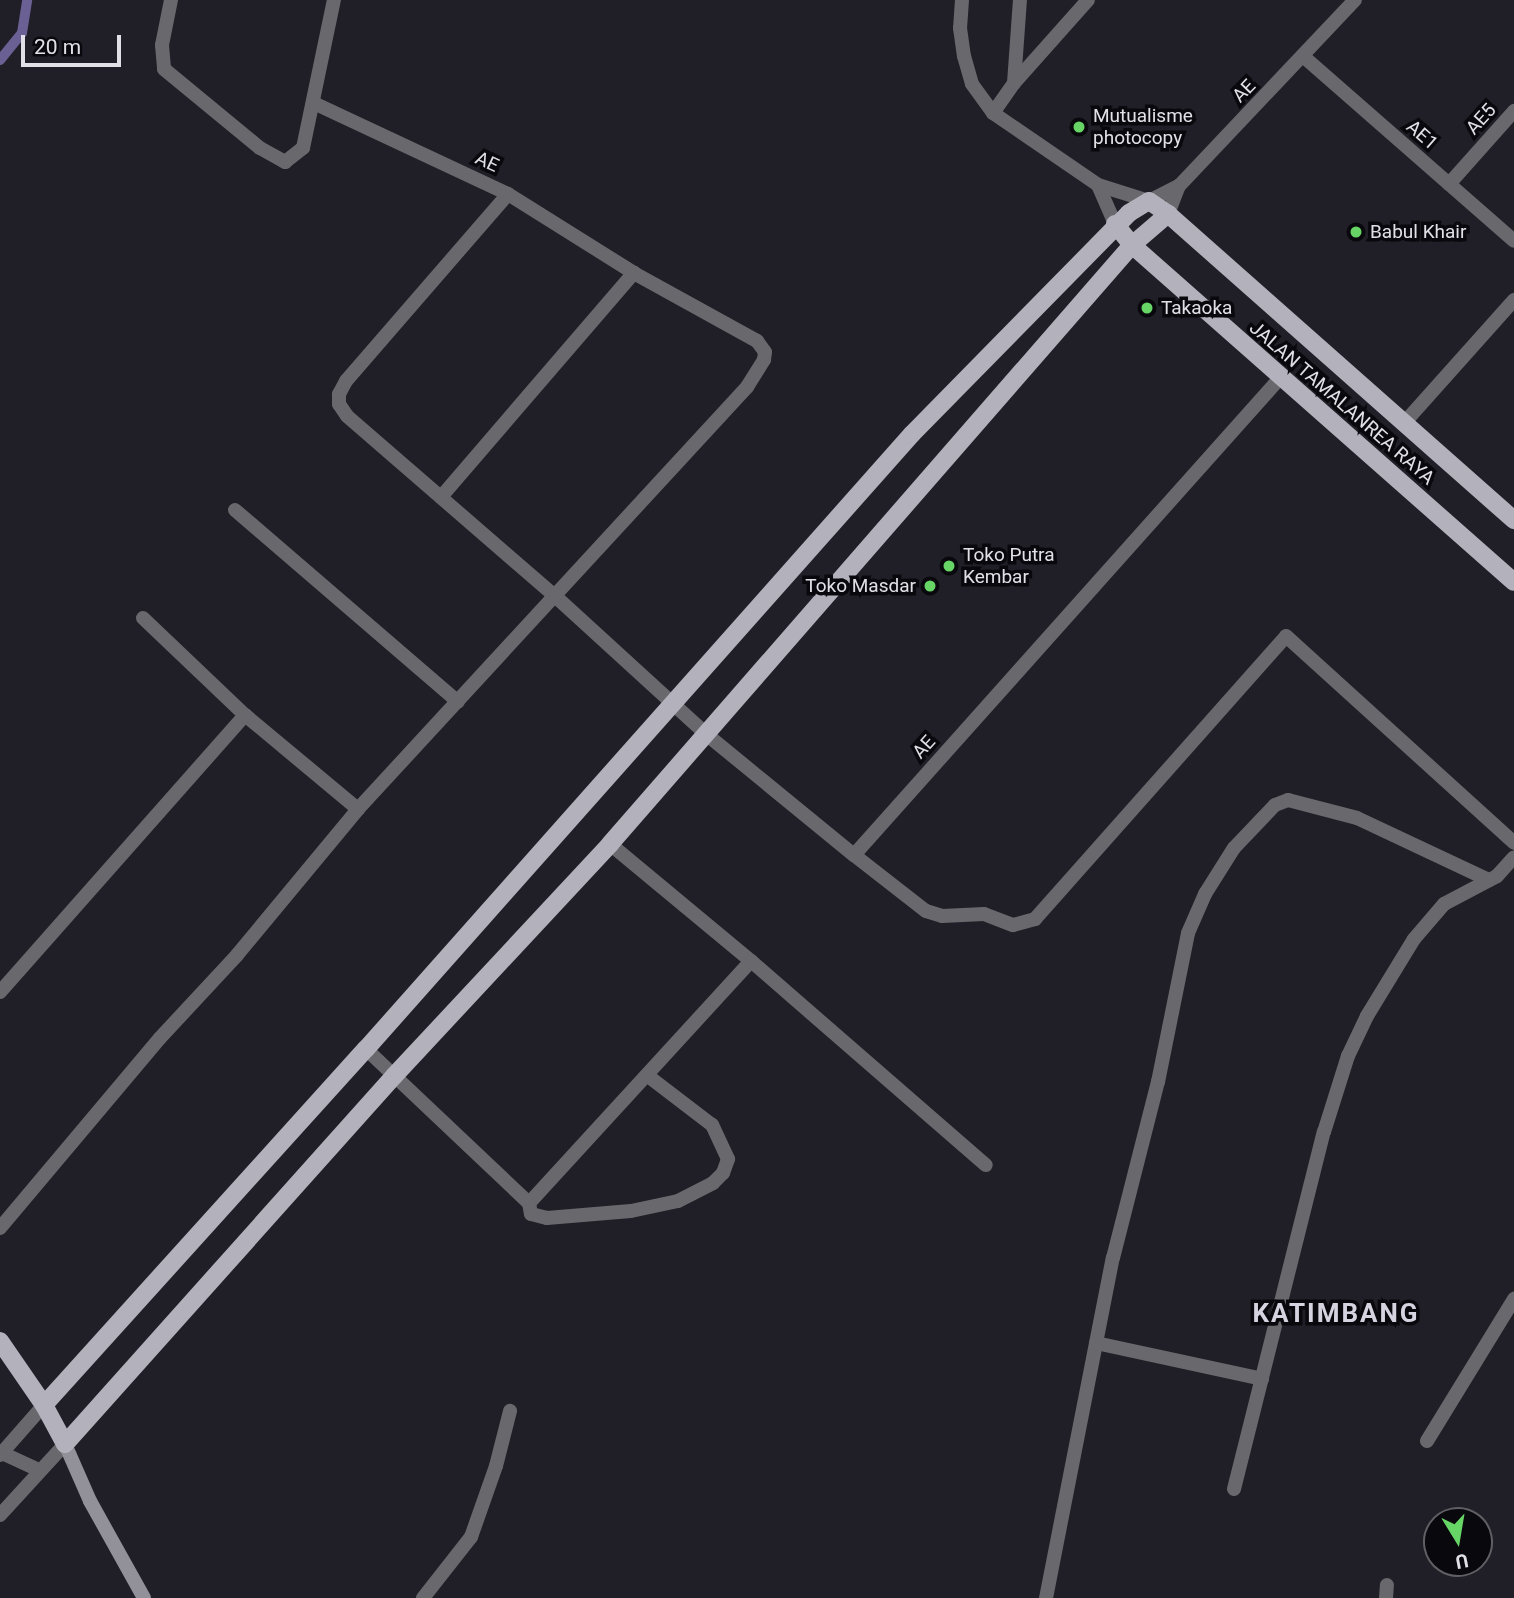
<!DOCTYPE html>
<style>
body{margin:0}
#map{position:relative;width:1514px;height:1598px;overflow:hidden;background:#201e27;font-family:Roboto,sans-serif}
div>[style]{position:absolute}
.stream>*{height:10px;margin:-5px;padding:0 5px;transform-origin:5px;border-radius:5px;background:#6b6093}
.service>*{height:14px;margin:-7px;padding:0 7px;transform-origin:7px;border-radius:7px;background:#68686d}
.minor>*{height:14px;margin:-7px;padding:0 7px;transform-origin:7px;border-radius:7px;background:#68686d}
.secondary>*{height:14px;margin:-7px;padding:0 7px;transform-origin:7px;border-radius:7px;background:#929199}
.primary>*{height:18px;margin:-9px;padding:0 9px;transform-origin:9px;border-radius:9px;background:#b3b1bc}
.dots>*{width:19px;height:19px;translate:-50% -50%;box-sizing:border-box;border:4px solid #09090d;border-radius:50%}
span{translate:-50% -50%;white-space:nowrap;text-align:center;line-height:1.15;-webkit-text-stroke:7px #09090d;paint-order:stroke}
.street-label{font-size:19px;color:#e1e0e7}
.poi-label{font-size:19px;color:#e1e0e7}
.left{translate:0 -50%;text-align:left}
.right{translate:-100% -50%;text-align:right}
.district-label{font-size:26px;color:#d5d3e0;font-weight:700;letter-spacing:2px}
.north{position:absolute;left:1423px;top:1507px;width:70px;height:70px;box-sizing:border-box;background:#09090d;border:2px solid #5f5f64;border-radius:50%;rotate:169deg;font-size:19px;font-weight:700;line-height:28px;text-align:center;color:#e1e0e7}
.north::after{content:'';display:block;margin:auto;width:24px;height:32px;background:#67d466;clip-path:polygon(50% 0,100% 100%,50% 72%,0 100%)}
.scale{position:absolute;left:21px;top:35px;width:100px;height:32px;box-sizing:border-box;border:4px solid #e1e0e7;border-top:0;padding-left:9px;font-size:21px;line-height:24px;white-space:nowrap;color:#e1e0e7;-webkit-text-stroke:5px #09090d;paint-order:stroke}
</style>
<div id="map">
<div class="stream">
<i style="left:0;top:60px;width:35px;rotate:-51deg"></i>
<i style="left:22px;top:33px;width:33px;rotate:-81deg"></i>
</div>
<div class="service">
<i style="left:0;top:1452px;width:43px;rotate:24.8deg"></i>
</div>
<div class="minor">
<i style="left:171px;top:0;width:46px;rotate:101.3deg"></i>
<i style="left:162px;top:45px;width:24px;rotate:85deg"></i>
<i style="left:164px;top:69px;width:124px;rotate:39.5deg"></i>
<i style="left:260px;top:148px;width:29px;rotate:29deg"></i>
<i style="left:285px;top:162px;width:23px;rotate:-38deg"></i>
<i style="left:303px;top:148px;width:151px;rotate:-78.2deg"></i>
<i style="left:962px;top:0;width:28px;rotate:94deg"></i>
<i style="left:960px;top:28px;width:28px;rotate:82deg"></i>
<i style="left:964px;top:56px;width:29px;rotate:74deg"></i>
<i style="left:972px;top:84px;width:36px;rotate:54deg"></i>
<i style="left:993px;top:113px;width:127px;rotate:34.4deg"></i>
<i style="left:1098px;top:185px;width:53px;rotate:17.4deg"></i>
<i style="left:1149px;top:201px;width:34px;rotate:-27deg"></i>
<i style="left:1304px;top:57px;width:279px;rotate:41.2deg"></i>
<i style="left:1014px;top:83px;width:83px;rotate:-85.9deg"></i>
<i style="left:993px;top:113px;width:37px;rotate:-55deg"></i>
<i style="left:1014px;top:83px;width:111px;rotate:-48.3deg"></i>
<i style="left:1449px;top:184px;width:98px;rotate:-48.3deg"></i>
<i style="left:1098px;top:185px;width:43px;rotate:66.4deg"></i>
<i style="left:508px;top:194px;width:247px;rotate:130.9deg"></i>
<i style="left:346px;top:381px;width:15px;rotate:118deg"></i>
<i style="left:339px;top:394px;width:10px;rotate:90deg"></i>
<i style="left:339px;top:404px;width:14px;rotate:56deg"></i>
<i style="left:347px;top:416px;width:275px;rotate:40.9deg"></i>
<i style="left:555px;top:596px;width:205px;rotate:42.4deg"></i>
<i style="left:706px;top:734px;width:191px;rotate:39.3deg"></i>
<i style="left:854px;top:855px;width:641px;rotate:-48.23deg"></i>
<i style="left:1168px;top:214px;width:30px;rotate:-69deg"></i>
<i style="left:1179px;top:186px;width:256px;rotate:-46.6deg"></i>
<i style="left:1405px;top:422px;width:164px;rotate:-48.2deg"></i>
<i style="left:441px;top:497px;width:296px;rotate:-49.3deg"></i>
<i style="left:235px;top:510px;width:294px;rotate:40.7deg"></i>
<i style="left:143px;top:618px;width:141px;rotate:43.6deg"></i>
<i style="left:245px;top:715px;width:147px;rotate:39.8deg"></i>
<i style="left:358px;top:809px;width:574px;rotate:-47.33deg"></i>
<i style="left:747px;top:387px;width:32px;rotate:-58deg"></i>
<i style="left:764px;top:360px;width:8px;rotate:-83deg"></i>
<i style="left:765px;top:352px;width:14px;rotate:-126deg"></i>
<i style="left:757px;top:341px;width:141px;rotate:-151.1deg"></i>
<i style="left:634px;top:273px;width:149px;rotate:-147.9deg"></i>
<i style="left:508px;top:194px;width:214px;rotate:-154.9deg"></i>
<i style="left:610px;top:844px;width:183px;rotate:39.7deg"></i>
<i style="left:751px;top:961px;width:328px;rotate:132.5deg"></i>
<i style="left:529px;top:1203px;width:11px;rotate:80deg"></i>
<i style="left:531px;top:1214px;width:16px;rotate:14deg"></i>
<i style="left:547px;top:1218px;width:84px;rotate:-4.8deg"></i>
<i style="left:631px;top:1211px;width:48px;rotate:-12deg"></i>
<i style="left:678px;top:1201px;width:39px;rotate:-27deg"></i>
<i style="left:713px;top:1183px;width:14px;rotate:-45deg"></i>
<i style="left:723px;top:1173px;width:15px;rotate:-70deg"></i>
<i style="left:728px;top:1159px;width:38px;rotate:-115deg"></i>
<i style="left:712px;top:1125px;width:81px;rotate:-142.6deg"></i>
<i style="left:854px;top:855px;width:91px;rotate:37.9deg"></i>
<i style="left:926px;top:911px;width:17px;rotate:17deg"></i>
<i style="left:942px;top:916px;width:42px;rotate:-2.7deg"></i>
<i style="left:984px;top:914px;width:31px;rotate:21deg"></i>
<i style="left:1013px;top:925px;width:23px;rotate:-15deg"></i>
<i style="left:1035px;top:919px;width:378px;rotate:-48.4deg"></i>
<i style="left:1286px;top:636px;width:308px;rotate:42.2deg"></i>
<i style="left:751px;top:961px;width:311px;rotate:41deg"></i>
<i style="left:0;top:992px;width:370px;rotate:-48.5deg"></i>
<i style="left:366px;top:1049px;width:224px;rotate:43.4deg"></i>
<i style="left:0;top:1228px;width:248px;rotate:-49.9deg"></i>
<i style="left:160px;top:1038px;width:113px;rotate:-47.1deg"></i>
<i style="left:237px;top:955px;width:190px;rotate:-50.3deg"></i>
<i style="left:1096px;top:1343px;width:170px;rotate:12.2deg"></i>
<i style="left:1427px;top:1441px;width:167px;rotate:-58.5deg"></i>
<i style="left:0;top:1455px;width:67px;rotate:-48.7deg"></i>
<i style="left:1234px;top:1489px;width:368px;rotate:-75.9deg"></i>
<i style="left:1324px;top:1132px;width:80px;rotate:-72.5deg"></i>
<i style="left:1348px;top:1056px;width:44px;rotate:-64.6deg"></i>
<i style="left:1367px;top:1016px;width:90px;rotate:-58.6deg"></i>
<i style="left:1414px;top:939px;width:46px;rotate:-49.4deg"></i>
<i style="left:1444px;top:904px;width:60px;rotate:-27.8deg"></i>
<i style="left:1497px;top:876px;width:25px;rotate:-48deg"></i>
<i style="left:0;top:1515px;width:96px;rotate:-47.5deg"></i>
<i style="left:423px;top:1598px;width:78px;rotate:-51.8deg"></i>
<i style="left:471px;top:1537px;width:75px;rotate:-70.6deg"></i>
<i style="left:496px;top:1466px;width:57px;rotate:-75.7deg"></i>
<i style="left:1046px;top:1598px;width:347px;rotate:-78.9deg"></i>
<i style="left:1113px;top:1258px;width:182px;rotate:-75.7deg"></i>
<i style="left:1158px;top:1082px;width:152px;rotate:-78.6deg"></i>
<i style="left:1188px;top:933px;width:43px;rotate:-66.4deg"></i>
<i style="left:1205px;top:894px;width:54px;rotate:-57.8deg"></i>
<i style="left:1234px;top:848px;width:59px;rotate:-46.4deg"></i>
<i style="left:1275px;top:805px;width:14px;rotate:-21deg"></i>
<i style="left:1288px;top:800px;width:71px;rotate:14.6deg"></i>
<i style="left:1357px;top:818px;width:146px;rotate:25.2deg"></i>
<i style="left:1386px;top:1598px;width:13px;rotate:-86deg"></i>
</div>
<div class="secondary">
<i style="left:65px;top:1444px;width:62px;rotate:66.3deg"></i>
<i style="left:90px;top:1501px;width:111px;rotate:60.9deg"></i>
</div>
<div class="primary">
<i style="left:1115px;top:224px;width:27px;rotate:51deg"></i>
<i style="left:1132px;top:245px;width:509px;rotate:41.42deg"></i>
<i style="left:0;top:1341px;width:78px;rotate:55.5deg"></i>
<i style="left:44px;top:1405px;width:44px;rotate:61.7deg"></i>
<i style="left:65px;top:1444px;width:494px;rotate:-48.2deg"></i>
<i style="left:394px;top:1076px;width:317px;rotate:-47deg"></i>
<i style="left:610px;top:844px;width:795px;rotate:-48.93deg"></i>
<i style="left:1132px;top:245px;width:48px;rotate:-40.7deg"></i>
<i style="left:44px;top:1405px;width:480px;rotate:-47.9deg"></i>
<i style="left:366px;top:1049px;width:822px;rotate:-48.4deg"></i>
<i style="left:912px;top:434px;width:310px;rotate:-45.5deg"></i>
<i style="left:1129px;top:213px;width:23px;rotate:-31deg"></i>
<i style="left:1149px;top:201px;width:23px;rotate:34deg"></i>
<i style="left:1168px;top:214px;width:462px;rotate:41.5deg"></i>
</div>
<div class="dots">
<i style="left:1079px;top:127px;background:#67d466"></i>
<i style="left:1356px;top:232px;background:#67d466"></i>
<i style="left:1147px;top:308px;background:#67d466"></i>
<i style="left:949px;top:566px;background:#67d466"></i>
<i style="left:930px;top:586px;background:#67d466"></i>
</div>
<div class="street-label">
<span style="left:1244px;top:91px;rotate:-46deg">AE</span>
<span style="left:1481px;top:119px;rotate:-48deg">AE5</span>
<span style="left:1422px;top:135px;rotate:41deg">AE1</span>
<span style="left:487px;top:162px;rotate:25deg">AE</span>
<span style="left:1342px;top:403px;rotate:41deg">JALAN TAMALANREA RAYA</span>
<span style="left:924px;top:747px;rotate:-48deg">AE</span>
</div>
<div class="poi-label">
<span class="left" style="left:1093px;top:127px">Mutualisme<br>photocopy</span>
<span class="left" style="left:1370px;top:232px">Babul Khair</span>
<span class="left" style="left:1161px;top:308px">Takaoka</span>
<span class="left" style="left:963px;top:566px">Toko Putra<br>Kembar</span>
<span class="right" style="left:916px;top:586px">Toko Masdar</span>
</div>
<div class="district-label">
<span style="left:1336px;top:1314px">KATIMBANG</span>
</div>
<div class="north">U</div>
<div class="scale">20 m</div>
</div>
